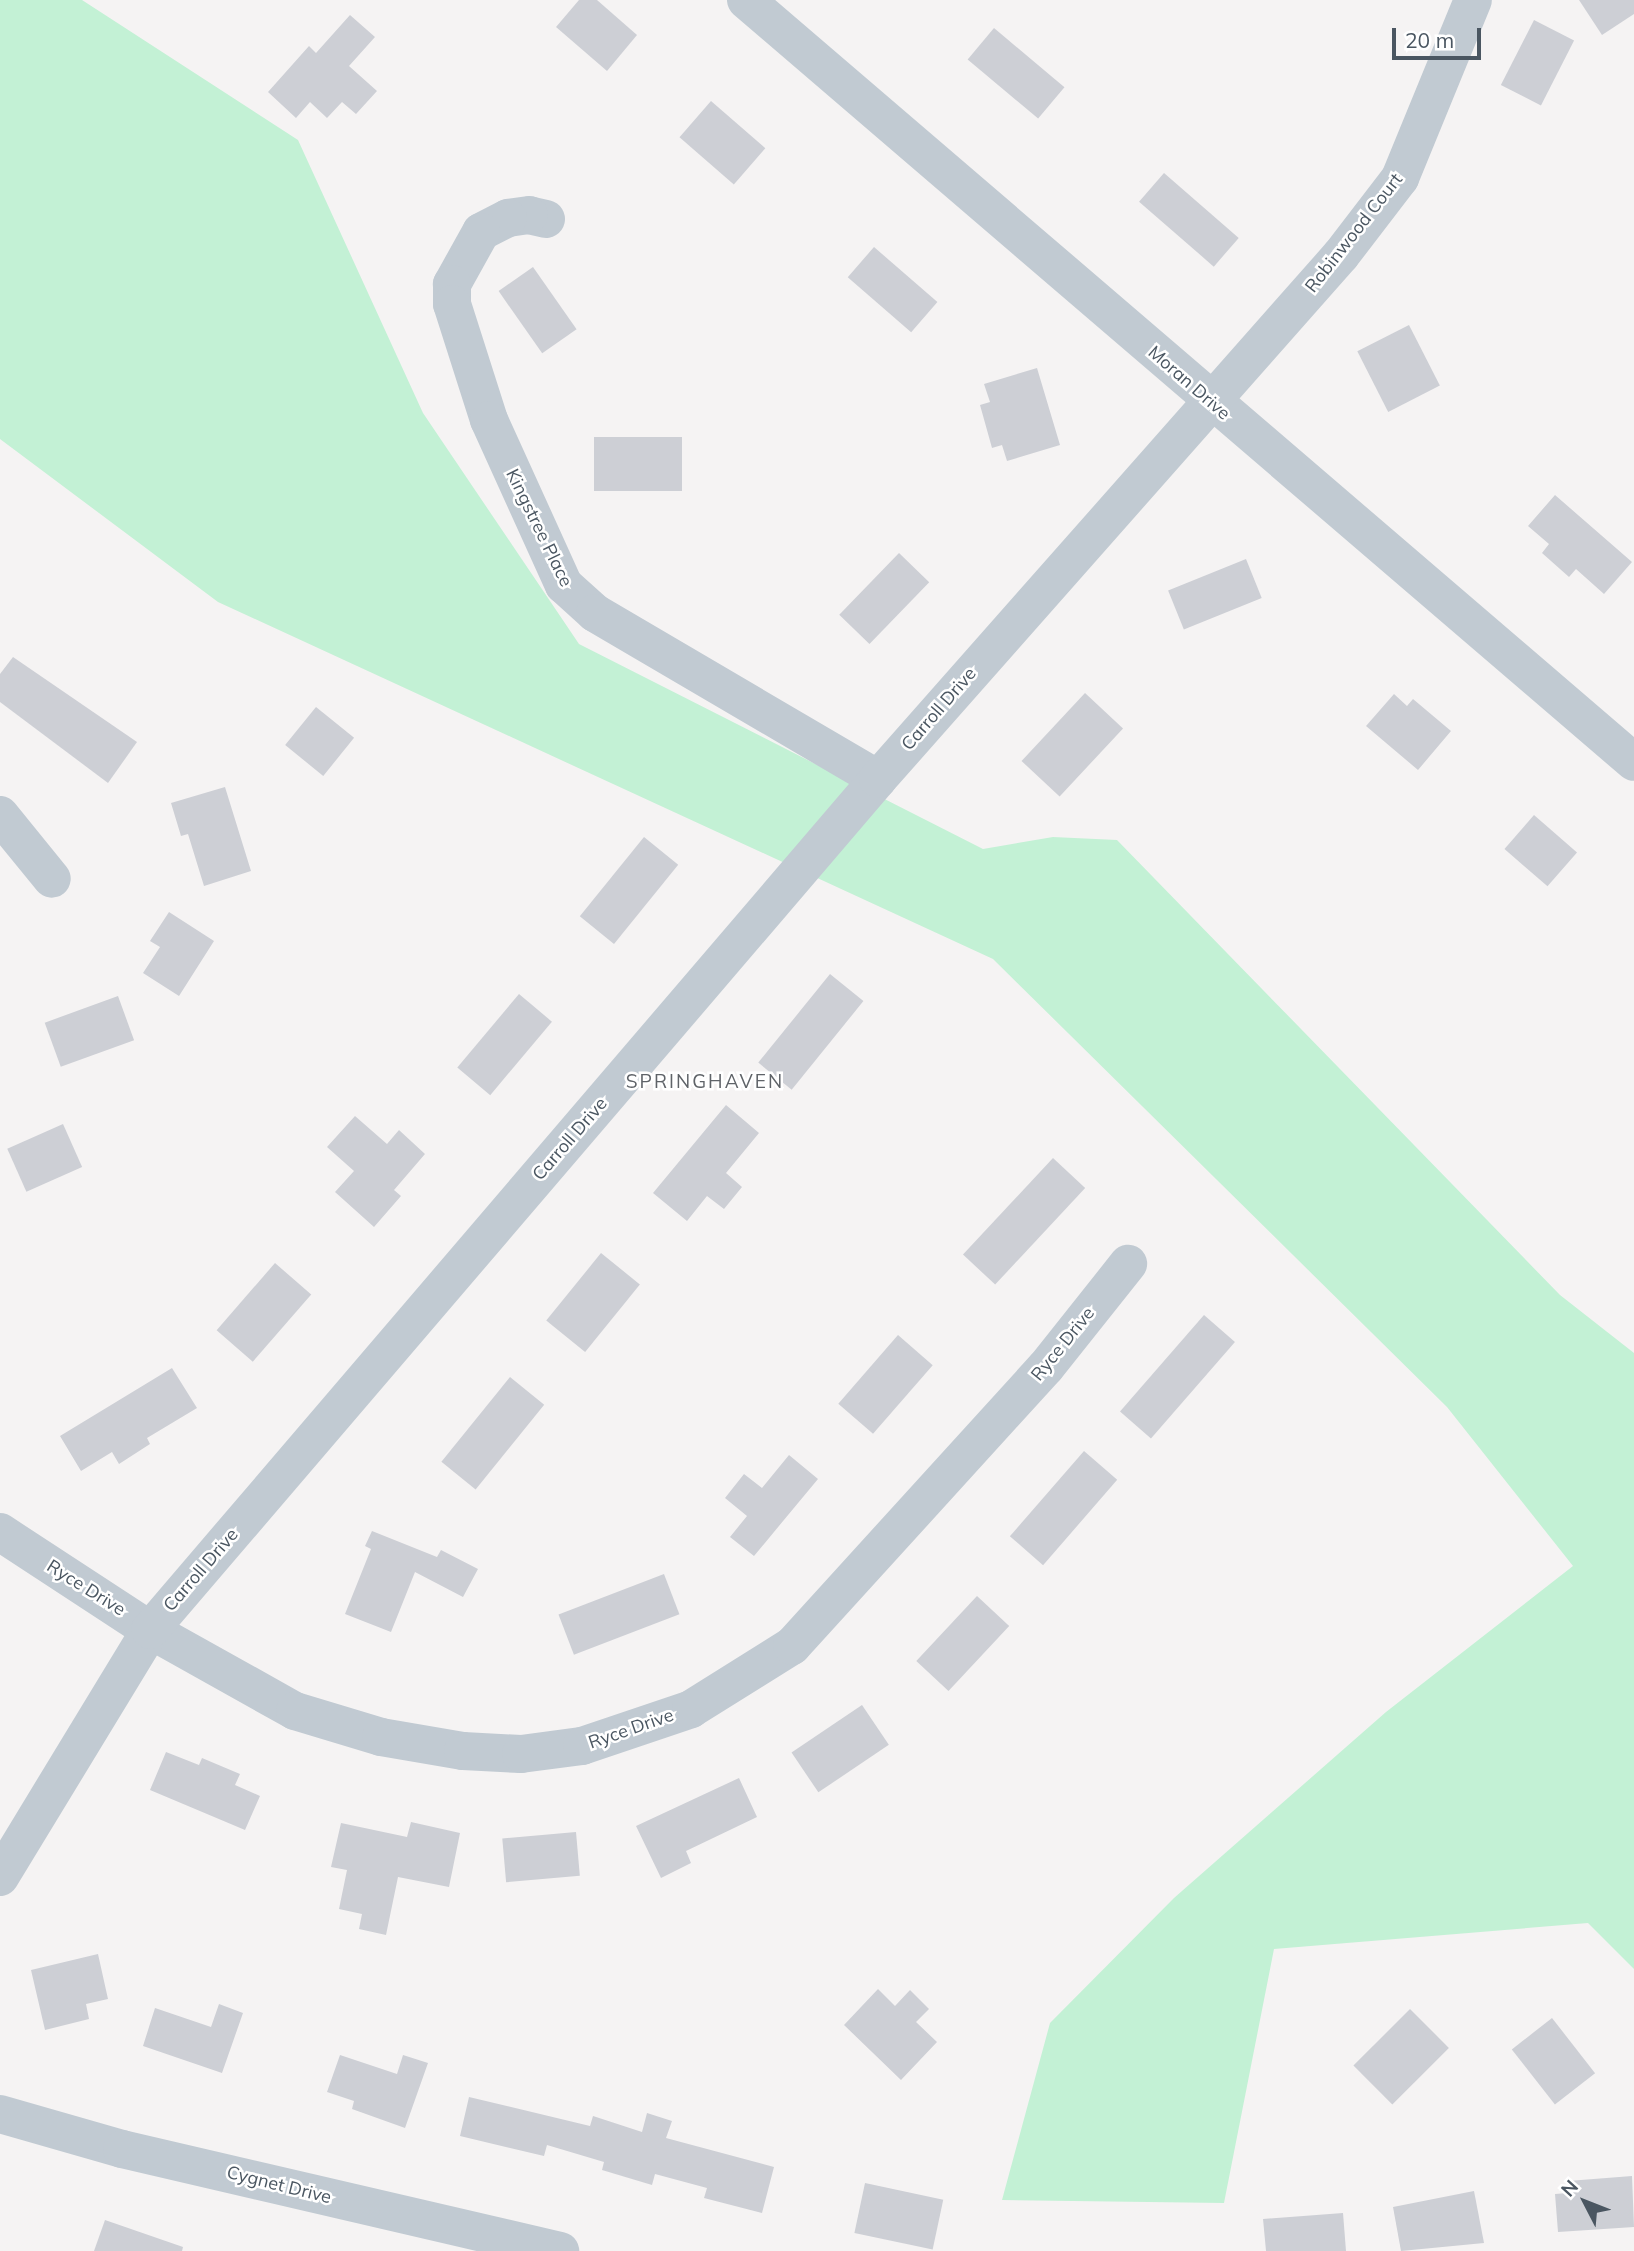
<!DOCTYPE html>
<style>
body{margin:0}
#map{position:relative;width:1634px;height:2251px;overflow:hidden;background:#f5f3f3;font-family:Mulish,sans-serif}
div>[style]{position:absolute}
.green>*{inset:0;background:#c3f1d5}
.building>*{inset:0;background:#cdcfd5;transform-origin:0 0}
.minor>*{height:38px;margin:-19px;padding:0 19px;transform-origin:19px;border-radius:19px;background:#c1cad2}
span{translate:-50% -50%;white-space:nowrap;text-align:center;line-height:1.15;-webkit-text-stroke:5px #fff;paint-order:stroke}
.street-label{font-size:18px;color:#4a5661}
.neighbourhood-label{font-size:19px;color:#5f6368;letter-spacing:2px}
.north{position:absolute;left:1550px;top:2167px;width:70px;height:70px;-webkit-text-stroke:5px #fff;paint-order:stroke;rotate:312deg;font-size:19px;font-weight:700;line-height:28px;text-align:center;color:#4a5661}
.north::after{content:'';display:block;margin:auto;width:24px;height:32px;background:#4a5661;clip-path:polygon(50% 0,100% 100%,50% 72%,0 100%)}
.scale{position:absolute;left:1392px;top:28px;width:89px;height:32px;box-sizing:border-box;border:4px solid #4a5661;border-top:0;padding-left:9px;font-size:21px;line-height:24px;white-space:nowrap;color:#4a5661;-webkit-text-stroke:5px #fff;paint-order:stroke}
</style>
<div id="map">
<div class="green">
<i style="clip-path:polygon(0 0,82px 0,298px 140px,423px 413px,579px 644px,983px 849px,1053px 837px,1117px 840px,1560px 1295px,1634px 1353px,1634px 1969px,1588px 1923px,1274px 1949px,1224px 2203px,1002px 2200px,1050px 2023px,1174px 1898px,1386px 1712px,1573px 1566px,1447px 1407px,993px 959px,218px 602px,0 439px)"></i>
</div>
<div class="building">
<i style="clip-path:polygon(579px 0,597px 0,637px 35px,607px 71px,556px 27px)"></i>
<i style="clip-path:polygon(1579px 0,1634px 0,1634px 14px,1602px 35px)"></i>
<i style="clip-path:polygon(350px 15px,375px 37px,349px 66px,377px 91px,356px 114px,342px 102px,327px 118px,310px 102px,296px 118px,268px 92px,309px 46px,316px 53px)"></i>
<i style="left:1534px;top:20px;width:45px;height:73px;rotate:27deg"></i>
<i style="left:994px;top:28px;width:92px;height:41px;rotate:40deg"></i>
<i style="left:711px;top:101px;width:72px;height:48px;rotate:41deg"></i>
<i style="left:1164px;top:173px;width:99px;height:38px;rotate:41deg"></i>
<i style="left:874px;top:247px;width:84px;height:40px;rotate:41deg"></i>
<i style="left:533px;top:267px;width:76px;height:42px;rotate:55deg"></i>
<i style="left:1409px;top:325px;width:68px;height:58px;rotate:63deg"></i>
<i style="clip-path:polygon(1037px 368px,1060px 445px,1007px 461px,1002px 445px,992px 448px,980px 405px,990px 402px,984px 384px)"></i>
<i style="left:682px;top:437px;width:54px;height:88px;rotate:90deg"></i>
<i style="clip-path:polygon(1555px 495px,1632px 562px,1604px 594px,1576px 569px,1569px 577px,1542px 553px,1549px 544px,1528px 526px)"></i>
<i style="left:899px;top:553px;width:42px;height:86px;rotate:44deg"></i>
<i style="left:1246px;top:559px;width:42px;height:84px;rotate:68deg"></i>
<i style="clip-path:polygon(13px 657px,137px 742px,108px 783px,0 702px,0 674px)"></i>
<i style="left:1085px;top:693px;width:52px;height:93px;rotate:43deg"></i>
<i style="clip-path:polygon(1394px 694px,1407px 706px,1413px 699px,1451px 731px,1418px 770px,1366px 726px)"></i>
<i style="left:316px;top:707px;width:49px;height:49px;rotate:39deg"></i>
<i style="clip-path:polygon(225px 787px,251px 871px,204px 886px,188px 834px,181px 836px,171px 803px)"></i>
<i style="left:1534px;top:815px;width:57px;height:45px;rotate:41deg"></i>
<i style="left:644px;top:837px;width:44px;height:102px;rotate:39deg"></i>
<i style="clip-path:polygon(169px 912px,214px 941px,179px 996px,143px 973px,160px 947px,150px 941px)"></i>
<i style="left:830px;top:974px;width:43px;height:114px;rotate:39deg"></i>
<i style="left:519px;top:994px;width:43px;height:96px;rotate:40deg"></i>
<i style="left:118px;top:996px;width:47px;height:78px;rotate:70deg"></i>
<i style="clip-path:polygon(726px 1105px,759px 1133px,726px 1173px,742px 1187px,724px 1209px,707px 1196px,687px 1221px,653px 1193px)"></i>
<i style="clip-path:polygon(355px 1116px,387px 1144px,399px 1130px,425px 1154px,394px 1190px,401px 1196px,374px 1227px,335px 1192px,354px 1171px,327px 1147px)"></i>
<i style="left:63px;top:1124px;width:47px;height:61px;rotate:66deg"></i>
<i style="left:1053px;top:1158px;width:44px;height:132px;rotate:43deg"></i>
<i style="left:601px;top:1253px;width:50px;height:87px;rotate:39deg"></i>
<i style="left:275px;top:1263px;width:48px;height:89px;rotate:41deg"></i>
<i style="left:1204px;top:1315px;width:41px;height:128px;rotate:41deg"></i>
<i style="left:898px;top:1335px;width:46px;height:91px;rotate:41deg"></i>
<i style="clip-path:polygon(172px 1368px,197px 1408px,147px 1438px,150px 1444px,119px 1464px,112px 1452px,81px 1471px,60px 1436px)"></i>
<i style="left:510px;top:1377px;width:44px;height:109px;rotate:39deg"></i>
<i style="left:1084px;top:1451px;width:44px;height:113px;rotate:41deg"></i>
<i style="clip-path:polygon(789px 1455px,818px 1479px,754px 1556px,730px 1537px,747px 1516px,725px 1498px,744px 1474px,762px 1488px)"></i>
<i style="clip-path:polygon(372px 1531px,437px 1557px,441px 1550px,478px 1569px,463px 1597px,415px 1572px,391px 1632px,345px 1614px,371px 1549px,365px 1546px)"></i>
<i style="left:664px;top:1574px;width:43px;height:113px;rotate:69deg"></i>
<i style="left:977px;top:1596px;width:44px;height:89px;rotate:43deg"></i>
<i style="left:862px;top:1705px;width:48px;height:85px;rotate:56deg"></i>
<i style="clip-path:polygon(166px 1752px,199px 1765px,202px 1758px,240px 1774px,235px 1785px,260px 1796px,245px 1830px,150px 1790px)"></i>
<i style="clip-path:polygon(739px 1778px,757px 1817px,686px 1851px,691px 1863px,661px 1878px,636px 1826px)"></i>
<i style="clip-path:polygon(411px 1822px,460px 1833px,449px 1887px,398px 1877px,386px 1935px,359px 1929px,362px 1914px,339px 1909px,347px 1870px,331px 1867px,341px 1823px,407px 1837px)"></i>
<i style="left:576px;top:1832px;width:44px;height:74px;rotate:85deg"></i>
<i style="clip-path:polygon(98px 1954px,108px 1999px,86px 2004px,89px 2019px,45px 2030px,31px 1970px)"></i>
<i style="clip-path:polygon(878px 1989px,895px 2006px,910px 1990px,929px 2009px,916px 2022px,937px 2042px,901px 2080px,844px 2025px)"></i>
<i style="clip-path:polygon(219px 2004px,243px 2013px,222px 2073px,143px 2046px,155px 2008px,211px 2027px)"></i>
<i style="left:1410px;top:2009px;width:55px;height:80px;rotate:45deg"></i>
<i style="left:1552px;top:2018px;width:70px;height:51px;rotate:52deg"></i>
<i style="clip-path:polygon(340px 2055px,397px 2074px,403px 2055px,428px 2063px,405px 2128px,352px 2109px,354px 2101px,327px 2092px)"></i>
<i style="clip-path:polygon(469px 2097px,590px 2126px,593px 2116px,642px 2132px,647px 2113px,672px 2121px,666px 2138px,774px 2167px,762px 2213px,704px 2198px,707px 2188px,655px 2174px,652px 2185px,602px 2170px,604px 2162px,547px 2145px,544px 2156px,460px 2136px)"></i>
<i style="clip-path:polygon(1632px 2176px,1634px 2227px,1558px 2232px,1555px 2194px,1568px 2193px,1568px 2181px)"></i>
<i style="left:865px;top:2183px;width:80px;height:51px;rotate:12deg"></i>
<i style="clip-path:polygon(1474px 2191px,1484px 2243px,1401px 2251px,1393px 2207px)"></i>
<i style="clip-path:polygon(1343px 2213px,1346px 2251px,1266px 2251px,1263px 2219px)"></i>
<i style="clip-path:polygon(105px 2220px,183px 2247px,182px 2251px,94px 2251px)"></i>
</div>
<div class="minor">
<i style="left:746px;top:0;width:1170px;rotate:40.63deg"></i>
<i style="left:546px;top:219px;width:17px;rotate:-167deg"></i>
<i style="left:529px;top:215px;width:21px;rotate:172deg"></i>
<i style="left:508px;top:218px;width:30px;rotate:153deg"></i>
<i style="left:481px;top:232px;width:60px;rotate:119.1deg"></i>
<i style="left:452px;top:284px;width:20px;rotate:90deg"></i>
<i style="left:452px;top:304px;width:122px;rotate:72.3deg"></i>
<i style="left:489px;top:420px;width:181px;rotate:65.6deg"></i>
<i style="left:564px;top:585px;width:42px;rotate:42.1deg"></i>
<i style="left:595px;top:613px;width:328px;rotate:30.4deg"></i>
<i style="left:0;top:815px;width:82px;rotate:50.9deg"></i>
<i style="left:0;top:1532px;width:179px;rotate:33.2deg"></i>
<i style="left:150px;top:1630px;width:166px;rotate:29.2deg"></i>
<i style="left:295px;top:1711px;width:90px;rotate:16.8deg"></i>
<i style="left:381px;top:1737px;width:83px;rotate:9.7deg"></i>
<i style="left:463px;top:1751px;width:58px;rotate:3deg"></i>
<i style="left:521px;top:1754px;width:62px;rotate:-7.5deg"></i>
<i style="left:582px;top:1746px;width:115px;rotate:-18.7deg"></i>
<i style="left:691px;top:1709px;width:119px;rotate:-32deg"></i>
<i style="left:792px;top:1646px;width:377px;rotate:-47.7deg"></i>
<i style="left:1046px;top:1367px;width:132px;rotate:-51.5deg"></i>
<i style="left:0;top:1877px;width:289px;rotate:-58.7deg"></i>
<i style="left:150px;top:1630px;width:1120px;rotate:-49.45deg"></i>
<i style="left:878px;top:779px;width:699px;rotate:-48.54deg"></i>
<i style="left:1341px;top:255px;width:97px;rotate:-52.5deg"></i>
<i style="left:1400px;top:178px;width:192px;rotate:-67.7deg"></i>
<i style="left:0;top:2114px;width:127px;rotate:16deg"></i>
<i style="left:122px;top:2149px;width:450px;rotate:13.1deg"></i>
</div>
<div class="street-label">
<span style="left:1354px;top:233px;rotate:-52deg">Robinwood Court</span>
<span style="left:1189px;top:383px;rotate:41deg">Moran Drive</span>
<span style="left:539px;top:528px;rotate:64deg">Kingstree Place</span>
<span style="left:939px;top:709px;rotate:-49deg">Carroll Drive</span>
<span style="left:570px;top:1139px;rotate:-49deg">Carroll Drive</span>
<span style="left:1063px;top:1344px;rotate:-51deg">Ryce Drive</span>
<span style="left:201px;top:1570px;rotate:-49deg">Carroll Drive</span>
<span style="left:86px;top:1588px;rotate:32deg">Ryce Drive</span>
<span style="left:631px;top:1729px;rotate:-19deg">Ryce Drive</span>
<span style="left:279px;top:2185px;rotate:14deg">Cygnet Drive</span>
</div>
<div class="neighbourhood-label">
<span style="left:705px;top:1082px">SPRINGHAVEN</span>
</div>
<div class="north">N</div>
<div class="scale">20 m</div>
</div>
